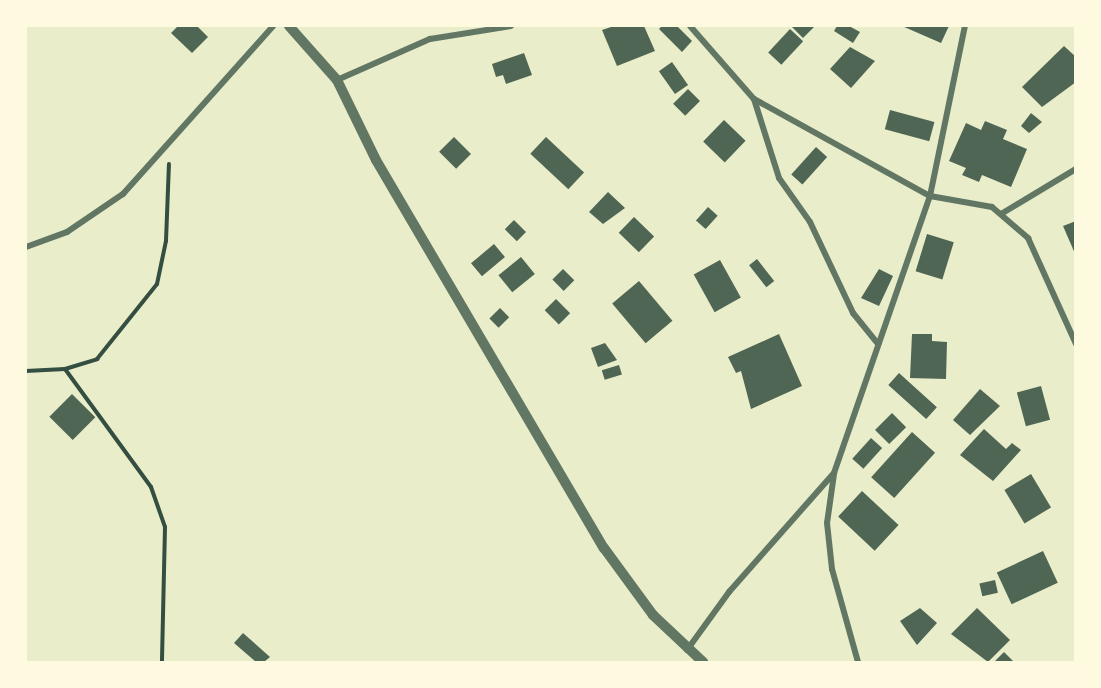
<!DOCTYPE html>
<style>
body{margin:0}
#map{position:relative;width:1101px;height:688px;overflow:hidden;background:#e9edc9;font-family:Lato,sans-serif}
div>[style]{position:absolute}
.building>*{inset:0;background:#4f6655;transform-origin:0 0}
.path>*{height:4px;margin:-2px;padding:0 2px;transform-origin:2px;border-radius:2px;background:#344e41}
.minor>*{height:6px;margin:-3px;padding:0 3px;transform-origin:3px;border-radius:3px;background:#617663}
.tertiary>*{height:10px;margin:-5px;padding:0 5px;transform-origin:5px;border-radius:5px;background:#617663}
span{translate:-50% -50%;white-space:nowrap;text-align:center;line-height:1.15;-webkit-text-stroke:6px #fefae0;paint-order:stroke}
.frame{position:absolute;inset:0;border:27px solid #fefae0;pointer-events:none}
</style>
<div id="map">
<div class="building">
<i style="clip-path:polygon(178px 26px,197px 26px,208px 37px,192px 53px,171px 33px)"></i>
<i style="clip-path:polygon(614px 26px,644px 26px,655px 51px,617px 66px,602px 30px)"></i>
<i style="clip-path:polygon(662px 26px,677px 26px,692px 41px,682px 52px,659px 29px)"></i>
<i style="clip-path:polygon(791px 26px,815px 26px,803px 38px)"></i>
<i style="clip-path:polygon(837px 26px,849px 26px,860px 32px,853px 43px,834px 31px)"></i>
<i style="clip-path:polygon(902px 26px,949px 26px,941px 43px)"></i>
<i style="left:790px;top:29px;width:18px;height:32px;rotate:43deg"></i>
<i style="clip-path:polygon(1064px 46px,1076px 57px,1076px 82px,1042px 107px,1022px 87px)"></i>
<i style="clip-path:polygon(850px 47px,875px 61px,851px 88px,830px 69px)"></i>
<i style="clip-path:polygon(524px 53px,532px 75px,506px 84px,503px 75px,496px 77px,492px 64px)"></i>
<i style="left:672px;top:62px;width:28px;height:16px;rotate:55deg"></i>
<i style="left:688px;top:89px;width:17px;height:21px;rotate:45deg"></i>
<i style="left:890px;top:110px;width:46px;height:20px;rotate:15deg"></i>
<i style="clip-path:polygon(1031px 113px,1042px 122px,1029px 133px,1021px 126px)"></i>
<i style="left:724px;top:120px;width:30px;height:30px;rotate:44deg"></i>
<i style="clip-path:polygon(985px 121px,1007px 130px,1003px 139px,1027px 149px,1011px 187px,982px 175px,979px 182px,962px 175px,966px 168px,949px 161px,966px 123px,981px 130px)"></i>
<i style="left:454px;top:137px;width:24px;height:21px;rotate:45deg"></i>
<i style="left:546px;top:137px;width:52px;height:23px;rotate:43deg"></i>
<i style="left:816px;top:147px;width:15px;height:37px;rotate:42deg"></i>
<i style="clip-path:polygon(608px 192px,625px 208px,603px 224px,589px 212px)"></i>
<i style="left:708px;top:207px;width:13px;height:18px;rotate:42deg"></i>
<i style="left:634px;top:217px;width:28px;height:22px;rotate:44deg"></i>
<i style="left:514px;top:220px;width:17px;height:13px;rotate:45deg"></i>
<i style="clip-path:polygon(1076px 221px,1076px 256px,1063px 226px)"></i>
<i style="left:927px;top:234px;width:28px;height:39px;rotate:17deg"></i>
<i style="left:494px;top:244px;width:17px;height:30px;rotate:50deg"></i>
<i style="left:521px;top:257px;width:22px;height:29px;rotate:51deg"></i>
<i style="left:757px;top:259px;width:28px;height:10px;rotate:52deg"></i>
<i style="left:720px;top:260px;width:43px;height:30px;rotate:61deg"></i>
<i style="left:563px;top:269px;width:16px;height:15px;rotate:45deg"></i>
<i style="clip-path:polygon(879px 269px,893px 276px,879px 306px,861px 298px)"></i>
<i style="left:639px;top:281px;width:52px;height:35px;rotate:50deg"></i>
<i style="left:556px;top:299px;width:20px;height:16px;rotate:45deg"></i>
<i style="left:500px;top:308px;width:13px;height:15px;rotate:45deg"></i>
<i style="clip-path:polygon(779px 334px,802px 386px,751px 409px,741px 371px,736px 373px,728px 357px)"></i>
<i style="clip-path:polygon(912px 334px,932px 334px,932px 341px,947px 342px,946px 379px,910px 378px)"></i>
<i style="clip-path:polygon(605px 343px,617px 360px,598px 367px,591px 348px)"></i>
<i style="left:619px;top:365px;width:10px;height:18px;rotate:73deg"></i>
<i style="left:899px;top:373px;width:51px;height:16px;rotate:42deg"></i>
<i style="left:1041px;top:386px;width:35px;height:25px;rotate:75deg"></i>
<i style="clip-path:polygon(980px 389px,1000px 406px,970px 435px,953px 420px)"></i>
<i style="left:72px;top:394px;width:33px;height:32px;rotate:45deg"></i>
<i style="left:892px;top:413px;width:20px;height:24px;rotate:45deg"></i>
<i style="clip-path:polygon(984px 429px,1006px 449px,1012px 443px,1021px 450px,993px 481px,960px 455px)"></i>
<i style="left:912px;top:432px;width:31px;height:61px;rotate:42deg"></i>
<i style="left:871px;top:438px;width:15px;height:28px;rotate:42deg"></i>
<i style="left:1031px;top:474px;width:39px;height:31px;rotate:59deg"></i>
<i style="left:862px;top:491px;width:50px;height:35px;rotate:43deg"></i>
<i style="left:1043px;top:551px;width:35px;height:51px;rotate:65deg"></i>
<i style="left:995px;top:580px;width:13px;height:16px;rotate:77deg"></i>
<i style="clip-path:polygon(920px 608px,937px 623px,917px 645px,900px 621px)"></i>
<i style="clip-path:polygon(977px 608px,1010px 640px,988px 662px,951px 634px)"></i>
<i style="clip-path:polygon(243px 633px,270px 657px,264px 662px,256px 662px,234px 643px)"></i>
<i style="clip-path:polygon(1004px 652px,1014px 662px,994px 662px)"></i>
</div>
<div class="path">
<i style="left:65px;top:369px;width:146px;rotate:53.9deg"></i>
<i style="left:151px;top:487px;width:42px;rotate:70.7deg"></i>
<i style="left:165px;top:527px;width:135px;rotate:91.3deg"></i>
<i style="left:26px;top:371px;width:39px;rotate:-3deg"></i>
<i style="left:65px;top:369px;width:34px;rotate:-17deg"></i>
<i style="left:97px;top:359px;width:96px;rotate:-51.3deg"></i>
<i style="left:157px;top:284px;width:44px;rotate:-78.2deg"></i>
<i style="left:166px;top:241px;width:77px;rotate:-87.8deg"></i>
</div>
<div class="minor">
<i style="left:690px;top:26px;width:97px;rotate:48.8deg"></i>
<i style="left:754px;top:99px;width:201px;rotate:28.9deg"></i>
<i style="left:930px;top:196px;width:63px;rotate:10.1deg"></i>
<i style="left:992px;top:207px;width:48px;rotate:40.7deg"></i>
<i style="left:1028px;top:238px;width:116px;rotate:65.6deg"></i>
<i style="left:337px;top:80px;width:102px;rotate:-23.8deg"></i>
<i style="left:430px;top:39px;width:82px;rotate:-9.1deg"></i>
<i style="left:754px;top:99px;width:83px;rotate:72.4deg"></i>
<i style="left:779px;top:178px;width:54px;rotate:54.8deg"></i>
<i style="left:810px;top:222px;width:101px;rotate:64.7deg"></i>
<i style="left:853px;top:313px;width:40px;rotate:51deg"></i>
<i style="left:1001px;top:214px;width:87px;rotate:-31deg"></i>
<i style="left:26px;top:247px;width:44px;rotate:-20.1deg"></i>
<i style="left:67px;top:232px;width:68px;rotate:-34.2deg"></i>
<i style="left:123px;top:194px;width:225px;rotate:-48.2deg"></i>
<i style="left:834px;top:474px;width:49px;rotate:98.1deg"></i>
<i style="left:827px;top:523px;width:46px;rotate:83.8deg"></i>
<i style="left:832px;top:569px;width:97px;rotate:74.4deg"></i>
<i style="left:687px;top:650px;width:72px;rotate:-54.1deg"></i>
<i style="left:729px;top:592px;width:159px;rotate:-48.6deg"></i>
<i style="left:834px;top:473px;width:293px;rotate:-70.9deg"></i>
<i style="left:930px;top:196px;width:174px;rotate:-78.4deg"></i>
</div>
<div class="tertiary">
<i style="left:289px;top:26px;width:72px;rotate:48.4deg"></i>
<i style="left:337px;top:80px;width:89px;rotate:64deg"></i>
<i style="left:376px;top:160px;width:450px;rotate:59.6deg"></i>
<i style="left:604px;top:548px;width:83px;rotate:53.8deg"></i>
<i style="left:653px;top:615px;width:69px;rotate:43.2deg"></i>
</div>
<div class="frame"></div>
</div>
